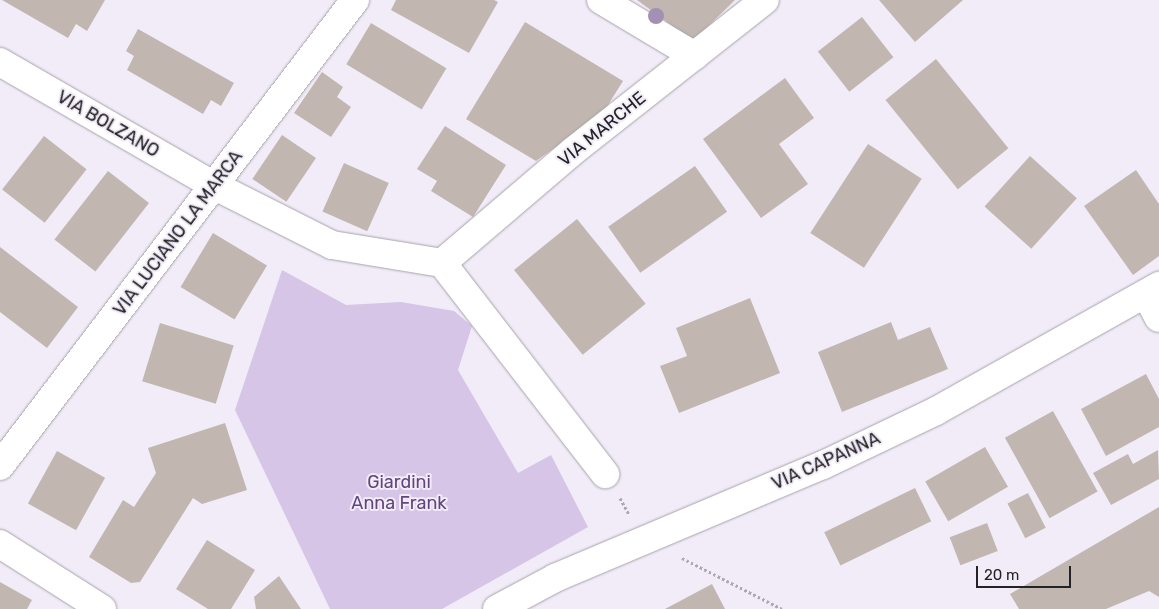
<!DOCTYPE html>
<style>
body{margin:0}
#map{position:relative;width:1159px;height:609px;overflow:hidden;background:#f1ecf7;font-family:Rubik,sans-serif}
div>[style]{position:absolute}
.green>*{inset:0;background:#d6c5e7}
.building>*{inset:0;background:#c1b7b0;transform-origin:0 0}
.path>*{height:3px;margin-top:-1.5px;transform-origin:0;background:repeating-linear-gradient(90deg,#aba8b0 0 2.5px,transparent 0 5px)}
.roads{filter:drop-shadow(0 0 1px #a7a2ac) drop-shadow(0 0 1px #a7a2ac)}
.minor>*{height:28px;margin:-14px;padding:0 14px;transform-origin:14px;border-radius:14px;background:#fff}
.major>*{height:28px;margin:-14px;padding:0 14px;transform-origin:14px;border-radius:14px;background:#fff}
.trees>*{width:16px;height:16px;margin:-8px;border-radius:50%;background:#a390b4}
span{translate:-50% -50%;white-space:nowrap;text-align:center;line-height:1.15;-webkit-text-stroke:4px #f1ecf7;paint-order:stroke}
.street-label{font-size:18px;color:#232225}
.park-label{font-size:18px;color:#63447e}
.scale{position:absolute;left:976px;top:566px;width:95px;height:22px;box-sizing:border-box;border:2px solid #232225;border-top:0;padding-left:6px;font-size:15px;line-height:18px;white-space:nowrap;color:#232225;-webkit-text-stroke:4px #f1ecf7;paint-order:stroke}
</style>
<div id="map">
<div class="green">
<i style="clip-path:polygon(282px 270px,346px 305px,401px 302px,454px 311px,472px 326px,458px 370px,518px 473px,551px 455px,588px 527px,442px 609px,330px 609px,235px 410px)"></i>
</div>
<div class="building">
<i style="clip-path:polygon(2px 0,105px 0,87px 31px,76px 24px,68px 38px)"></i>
<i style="clip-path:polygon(396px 0,494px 0,498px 2px,469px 53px,391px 10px)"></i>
<i style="clip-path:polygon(637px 0,735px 0,693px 41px)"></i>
<i style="clip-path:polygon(879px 0,963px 0,915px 42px)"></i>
<i style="left:862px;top:17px;width:51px;height:56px;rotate:52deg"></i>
<i style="clip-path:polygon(525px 22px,623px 81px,603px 113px,536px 161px,466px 119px)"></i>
<i style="left:371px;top:23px;width:88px;height:48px;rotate:31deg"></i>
<i style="clip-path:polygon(138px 29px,234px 83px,221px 106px,211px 100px,203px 114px,127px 70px,134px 56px,126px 51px)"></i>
<i style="left:936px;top:59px;width:115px;height:65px;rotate:51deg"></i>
<i style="clip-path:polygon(322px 72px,343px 87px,337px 97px,351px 107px,331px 137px,294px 113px)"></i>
<i style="clip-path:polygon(785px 78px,814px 118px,779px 144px,808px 184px,761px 218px,703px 139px)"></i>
<i style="clip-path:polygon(445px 126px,506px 165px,473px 217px,431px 191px,437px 181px,417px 169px)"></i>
<i style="left:282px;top:135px;width:41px;height:53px;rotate:34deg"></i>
<i style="left:44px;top:136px;width:54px;height:68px;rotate:38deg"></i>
<i style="left:868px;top:144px;width:64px;height:106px;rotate:33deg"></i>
<i style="left:1030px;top:156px;width:63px;height:68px;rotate:42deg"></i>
<i style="left:344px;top:163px;width:49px;height:53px;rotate:24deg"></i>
<i style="left:695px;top:166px;width:56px;height:106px;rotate:55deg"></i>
<i style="clip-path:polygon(1136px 170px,1159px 204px,1159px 256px,1133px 275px,1084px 206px)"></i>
<i style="left:108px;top:171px;width:52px;height:87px;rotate:38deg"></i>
<i style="left:577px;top:219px;width:109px;height:81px;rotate:51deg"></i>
<i style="left:213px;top:233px;width:63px;height:63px;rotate:31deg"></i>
<i style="clip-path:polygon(0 247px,78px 307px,47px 348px,0 312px)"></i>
<i style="clip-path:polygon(750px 298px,780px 373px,679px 413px,660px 366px,687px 356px,676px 328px)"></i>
<i style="clip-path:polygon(891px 322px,898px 340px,930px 327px,948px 369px,842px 412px,818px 352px)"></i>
<i style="left:160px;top:323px;width:77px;height:61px;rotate:17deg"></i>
<i style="clip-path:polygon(1146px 374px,1159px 399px,1159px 427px,1106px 456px,1081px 409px)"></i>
<i style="left:1053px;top:411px;width:92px;height:55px;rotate:61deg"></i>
<i style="clip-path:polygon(225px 423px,247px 490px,202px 504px,193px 498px,140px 582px,131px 583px,89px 557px,123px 500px,134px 507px,156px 473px,148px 448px)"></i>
<i style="left:985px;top:447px;width:46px;height:69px;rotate:60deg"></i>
<i style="clip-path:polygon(1158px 450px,1159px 479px,1111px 505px,1093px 473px,1128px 454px,1133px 464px)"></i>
<i style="left:57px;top:451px;width:55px;height:60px;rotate:29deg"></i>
<i style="left:915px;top:488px;width:37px;height:101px;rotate:64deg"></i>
<i style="left:1028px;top:493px;width:39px;height:23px;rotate:63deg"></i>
<i style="clip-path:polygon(1159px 507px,1159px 597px,1149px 591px,1106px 609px,1019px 609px,1010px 594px)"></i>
<i style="left:987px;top:523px;width:30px;height:40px;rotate:69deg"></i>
<i style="clip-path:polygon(207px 540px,255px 570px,231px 609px,208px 609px,176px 589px)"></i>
<i style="clip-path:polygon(279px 576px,301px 609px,256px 609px,254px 597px)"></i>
<i style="clip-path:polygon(0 582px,32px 600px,27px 609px,0 609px)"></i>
<i style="clip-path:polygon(712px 584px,725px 609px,665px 609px)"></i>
</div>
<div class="path">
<i style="left:620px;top:498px;width:18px;rotate:61deg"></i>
<i style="left:682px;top:558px;width:112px;rotate:27deg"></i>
</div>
<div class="roads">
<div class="minor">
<i style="left:601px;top:0;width:109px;rotate:30.8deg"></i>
<i style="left:0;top:62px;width:248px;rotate:30deg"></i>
<i style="left:215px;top:186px;width:131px;rotate:26.8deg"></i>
<i style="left:332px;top:245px;width:111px;rotate:9.3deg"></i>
<i style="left:442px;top:263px;width:172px;rotate:-40.5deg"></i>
<i style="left:573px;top:151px;width:244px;rotate:-38.2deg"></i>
<i style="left:442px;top:263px;width:267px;rotate:52.3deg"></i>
<i style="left:1146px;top:294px;width:27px;rotate:62deg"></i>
<i style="left:0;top:466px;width:586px;rotate:-52.7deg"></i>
<i style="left:497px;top:609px;width:66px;rotate:-28.1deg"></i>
<i style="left:555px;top:578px;width:291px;rotate:-22.9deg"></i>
<i style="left:823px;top:465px;width:125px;rotate:-25.5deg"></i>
<i style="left:936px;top:411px;width:256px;rotate:-29.3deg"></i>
</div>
<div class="major">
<i style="left:0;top:544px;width:121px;rotate:32.5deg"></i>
</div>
</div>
<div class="trees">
<i style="left:656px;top:16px"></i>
</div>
<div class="street-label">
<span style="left:108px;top:124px;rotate:30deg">VIA BOLZANO</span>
<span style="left:602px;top:129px;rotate:-39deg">VIA MARCHE</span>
<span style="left:178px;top:233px;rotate:-53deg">VIA LUCIANO LA MARCA</span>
<span style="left:826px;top:461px;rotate:-24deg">VIA CAPANNA</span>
</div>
<div class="park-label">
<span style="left:399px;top:493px">Giardini<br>Anna Frank</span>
</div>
<div class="scale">20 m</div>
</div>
